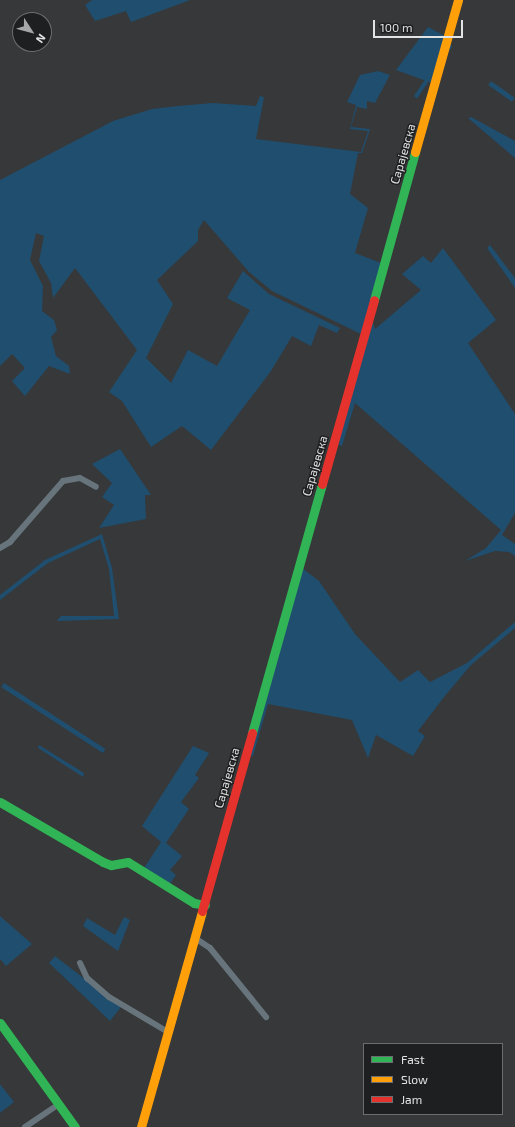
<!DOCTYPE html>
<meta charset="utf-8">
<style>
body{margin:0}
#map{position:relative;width:515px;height:1127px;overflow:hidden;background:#363839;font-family:"Exo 2",sans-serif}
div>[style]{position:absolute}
.green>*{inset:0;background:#204e6f;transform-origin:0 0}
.street>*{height:6px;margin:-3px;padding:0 3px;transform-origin:3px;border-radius:3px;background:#68747c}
.fast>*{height:9px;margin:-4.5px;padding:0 4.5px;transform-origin:4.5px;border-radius:4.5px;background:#30b455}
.slow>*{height:9px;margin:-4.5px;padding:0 4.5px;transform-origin:4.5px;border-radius:4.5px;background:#ff9f0a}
.jam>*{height:9px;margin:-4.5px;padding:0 4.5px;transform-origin:4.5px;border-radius:4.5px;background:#e5322d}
span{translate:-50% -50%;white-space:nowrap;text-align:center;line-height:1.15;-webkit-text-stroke:3px #1e1f20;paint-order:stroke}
.street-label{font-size:12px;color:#e1e3e4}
.legend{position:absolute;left:363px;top:1043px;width:140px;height:72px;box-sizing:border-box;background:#1e1f20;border:1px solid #6c6d6e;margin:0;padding:5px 7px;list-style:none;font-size:12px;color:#e1e3e4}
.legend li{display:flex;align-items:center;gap:8px;height:20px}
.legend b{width:20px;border:1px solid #6c6d6e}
.north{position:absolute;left:12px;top:12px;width:40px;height:40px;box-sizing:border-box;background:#1e1f20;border:1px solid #6c6d6e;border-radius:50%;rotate:126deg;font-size:11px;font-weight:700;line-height:16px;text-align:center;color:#e1e3e4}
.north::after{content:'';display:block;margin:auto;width:14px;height:18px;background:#a5a7a8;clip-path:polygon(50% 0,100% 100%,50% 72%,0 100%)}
.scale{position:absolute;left:373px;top:20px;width:90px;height:18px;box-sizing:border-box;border:2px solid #e1e3e4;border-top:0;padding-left:5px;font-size:12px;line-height:14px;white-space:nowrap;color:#e1e3e4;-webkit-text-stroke:3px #1e1f20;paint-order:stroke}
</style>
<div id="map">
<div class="green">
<i style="clip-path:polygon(92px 0,190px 0,131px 22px,126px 11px,95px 21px,85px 5px)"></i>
<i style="clip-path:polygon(428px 27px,445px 36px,432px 83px,396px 70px)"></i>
<i style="left:449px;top:44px;width:4px;height:63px;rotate:34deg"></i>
<i style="clip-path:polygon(378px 71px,390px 75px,375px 103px,367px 101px,367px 109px,357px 107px,351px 127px,370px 129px,362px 153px,358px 153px,350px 194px,368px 208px,355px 253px,381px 263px,361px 334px,272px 291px,249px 272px,204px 220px,198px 230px,198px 241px,157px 280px,173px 304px,146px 358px,171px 383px,188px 350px,217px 366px,250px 310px,227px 298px,243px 271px,269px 294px,340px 328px,337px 333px,319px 325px,311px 346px,292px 336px,271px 371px,211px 450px,182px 426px,151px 447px,122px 401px,109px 392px,137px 350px,75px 268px,53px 298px,51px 283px,39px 261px,44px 236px,36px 233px,30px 260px,43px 286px,42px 311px,54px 320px,57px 330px,51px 337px,56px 356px,69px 366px,70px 374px,49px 366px,25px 396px,12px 381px,25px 368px,12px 354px,0 366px,0 180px,113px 121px,152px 109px,178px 106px,213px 103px,256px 106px,260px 96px,264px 97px,256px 139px,361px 152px,368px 131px,350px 129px,356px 105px,347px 102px,360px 75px)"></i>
<i style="left:491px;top:81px;width:29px;height:5px;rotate:35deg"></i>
<i style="clip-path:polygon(471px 117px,515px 141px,515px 158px,468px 118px)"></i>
<i style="clip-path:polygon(490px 245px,515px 278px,515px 288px,487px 248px)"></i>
<i style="clip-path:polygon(443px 248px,496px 320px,468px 343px,515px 414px,515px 513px,502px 535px,515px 544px,515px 556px,509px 552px,495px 551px,465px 561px,486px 548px,501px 530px,355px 403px,342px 446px,337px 444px,372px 319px,375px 329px,421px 290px,402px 274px,423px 256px,431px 263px)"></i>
<i style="clip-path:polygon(120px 449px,151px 495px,145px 495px,146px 519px,99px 528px,114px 505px,102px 497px,112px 483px,92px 464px)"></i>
<i style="clip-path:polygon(102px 534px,112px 568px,119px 619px,57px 621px,61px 616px,114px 616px,109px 569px,100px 539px,48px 563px,0 600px,0 595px,45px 560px)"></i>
<i style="clip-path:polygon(302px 568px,319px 581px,355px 634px,400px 682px,418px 670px,430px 682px,467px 663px,515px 622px,515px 628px,471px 665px,444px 697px,418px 731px,425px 736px,413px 756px,376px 735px,368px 758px,352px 720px,268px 704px,253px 756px,249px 756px)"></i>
<i style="left:4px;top:683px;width:121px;height:5px;rotate:33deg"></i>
<i style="clip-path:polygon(39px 745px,84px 773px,83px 777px,38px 748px)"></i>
<i style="clip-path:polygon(193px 746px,209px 753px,195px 775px,199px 778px,181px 802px,189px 809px,166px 843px,182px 856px,170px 870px,176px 875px,169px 885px,144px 868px,161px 842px,142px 826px)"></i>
<i style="clip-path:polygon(0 916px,32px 944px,6px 966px,0 959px)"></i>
<i style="clip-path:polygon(124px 917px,130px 920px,118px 951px,83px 926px,87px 918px,115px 935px)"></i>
<i style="clip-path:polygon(55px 956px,121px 1007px,110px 1021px,49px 963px)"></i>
<i style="clip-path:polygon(0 1084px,14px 1102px,0 1113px)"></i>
</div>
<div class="street">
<i style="left:0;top:548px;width:12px;rotate:-31deg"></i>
<i style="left:10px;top:542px;width:81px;rotate:-49deg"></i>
<i style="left:63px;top:481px;width:17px;rotate:-10deg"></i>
<i style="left:80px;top:478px;width:18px;rotate:29deg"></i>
<i style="left:195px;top:938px;width:18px;rotate:34deg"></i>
<i style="left:210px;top:948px;width:89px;rotate:50.9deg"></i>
<i style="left:80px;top:963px;width:17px;rotate:65deg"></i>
<i style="left:87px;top:978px;width:29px;rotate:41deg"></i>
<i style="left:109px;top:997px;width:69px;rotate:30.7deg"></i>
<i style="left:25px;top:1127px;width:40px;rotate:-34deg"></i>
</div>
<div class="fast">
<i style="left:374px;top:300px;width:154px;rotate:-74.5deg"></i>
<i style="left:252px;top:733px;width:259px;rotate:-74.3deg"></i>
<i style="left:0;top:802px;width:119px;rotate:30.2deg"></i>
<i style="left:103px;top:862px;width:9px;rotate:21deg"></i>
<i style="left:111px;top:865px;width:17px;rotate:-10deg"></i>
<i style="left:128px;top:862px;width:78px;rotate:31.8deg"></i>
<i style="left:194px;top:903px;width:11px;rotate:10deg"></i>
<i style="left:0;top:1023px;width:128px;rotate:54.2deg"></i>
</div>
<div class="slow">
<i style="left:415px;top:152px;width:158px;rotate:-74.2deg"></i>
<i style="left:141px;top:1127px;width:224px;rotate:-74.2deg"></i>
</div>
<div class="jam">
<i style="left:322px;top:484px;width:191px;rotate:-74.2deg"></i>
<i style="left:202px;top:911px;width:185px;rotate:-74.3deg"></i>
</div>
<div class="street-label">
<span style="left:403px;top:154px;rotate:-74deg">Сарајевска</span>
<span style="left:315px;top:466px;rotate:-74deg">Сарајевска</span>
<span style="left:227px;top:778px;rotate:-74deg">Сарајевска</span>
</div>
<ul class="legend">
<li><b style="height:5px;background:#30b455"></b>Fast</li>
<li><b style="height:5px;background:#ff9f0a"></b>Slow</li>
<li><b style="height:5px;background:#e5322d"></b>Jam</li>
</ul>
<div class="north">N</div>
<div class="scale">100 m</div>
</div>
